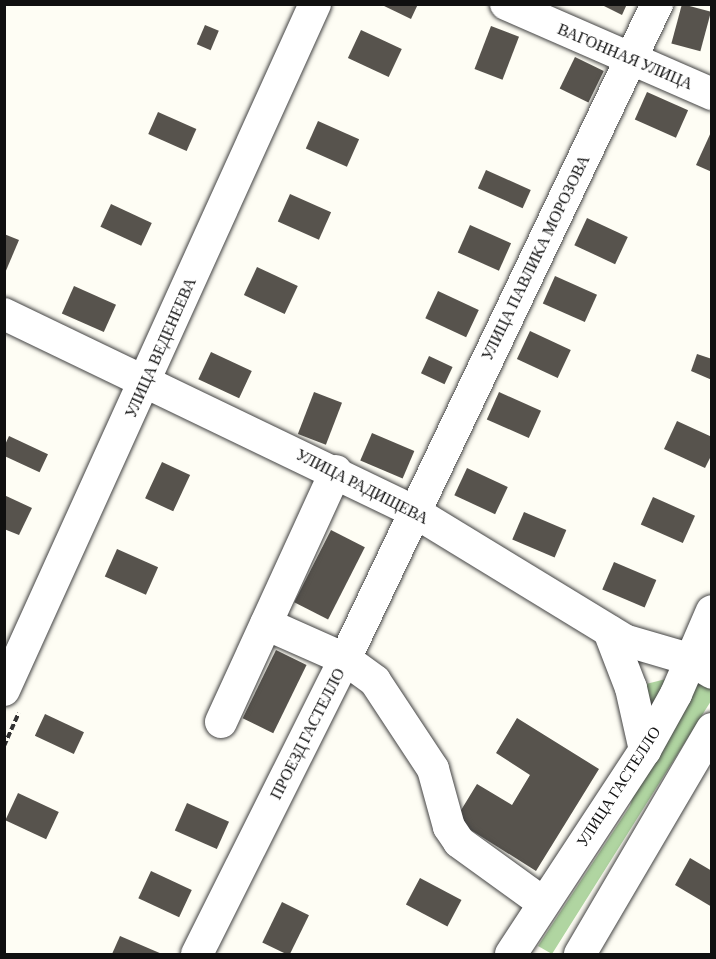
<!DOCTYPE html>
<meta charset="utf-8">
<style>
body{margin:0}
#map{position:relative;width:716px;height:959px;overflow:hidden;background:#fefdf4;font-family:"Crimson Pro",serif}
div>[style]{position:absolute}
.forest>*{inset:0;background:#b0d5a1}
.building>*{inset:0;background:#57534d;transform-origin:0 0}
.path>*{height:4px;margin-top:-2px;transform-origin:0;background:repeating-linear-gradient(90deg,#323232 0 6px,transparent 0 9px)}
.roads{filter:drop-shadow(0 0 2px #434343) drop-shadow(0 0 2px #434343)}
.minor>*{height:32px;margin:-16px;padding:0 16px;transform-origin:16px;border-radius:16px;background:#fff}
span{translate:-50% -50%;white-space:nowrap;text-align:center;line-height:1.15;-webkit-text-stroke:6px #fff;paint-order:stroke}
.street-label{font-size:16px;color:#101010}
.frame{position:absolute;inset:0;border:6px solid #101010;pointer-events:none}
</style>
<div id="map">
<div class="forest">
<i style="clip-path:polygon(711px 632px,711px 701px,552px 954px,538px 946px,630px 806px,647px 749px,638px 686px,686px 674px)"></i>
</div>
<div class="building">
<i style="clip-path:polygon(380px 4px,418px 4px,411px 19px)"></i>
<i style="clip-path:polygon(600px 4px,627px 4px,622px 15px)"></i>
<i style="left:682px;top:4px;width:30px;height:41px;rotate:15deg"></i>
<i style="left:205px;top:25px;width:15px;height:21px;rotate:23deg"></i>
<i style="left:491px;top:26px;width:30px;height:46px;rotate:21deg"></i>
<i style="left:361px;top:30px;width:45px;height:31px;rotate:25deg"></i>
<i style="left:575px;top:57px;width:32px;height:35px;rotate:26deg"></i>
<i style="left:647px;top:92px;width:45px;height:30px;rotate:24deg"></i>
<i style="left:158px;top:112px;width:42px;height:24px;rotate:24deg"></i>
<i style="left:318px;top:121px;width:45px;height:30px;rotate:24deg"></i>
<i style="clip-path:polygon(712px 130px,712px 172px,696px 165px)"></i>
<i style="left:486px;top:170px;width:49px;height:20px;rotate:24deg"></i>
<i style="left:290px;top:194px;width:45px;height:30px;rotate:24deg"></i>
<i style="left:111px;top:204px;width:45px;height:25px;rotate:25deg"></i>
<i style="left:587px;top:218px;width:45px;height:30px;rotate:25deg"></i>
<i style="left:470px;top:225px;width:45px;height:30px;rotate:24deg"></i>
<i style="clip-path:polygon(4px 234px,19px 240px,5px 273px,4px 273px)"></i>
<i style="left:257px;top:267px;width:45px;height:31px;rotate:25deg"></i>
<i style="left:555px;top:276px;width:46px;height:30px;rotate:24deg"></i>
<i style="left:74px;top:286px;width:46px;height:30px;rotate:24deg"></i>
<i style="left:438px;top:291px;width:45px;height:30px;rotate:25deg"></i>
<i style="left:530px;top:331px;width:45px;height:31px;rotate:25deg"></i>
<i style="left:211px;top:352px;width:45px;height:30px;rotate:25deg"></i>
<i style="clip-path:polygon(697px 354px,712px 359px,712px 380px,691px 371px)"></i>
<i style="left:429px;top:356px;width:26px;height:19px;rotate:25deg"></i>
<i style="left:314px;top:392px;width:30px;height:45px;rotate:21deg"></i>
<i style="left:499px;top:392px;width:46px;height:30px;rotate:24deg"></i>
<i style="clip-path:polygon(677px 421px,712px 437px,712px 454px,705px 468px,664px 449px)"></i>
<i style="left:372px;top:433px;width:46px;height:30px;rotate:23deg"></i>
<i style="left:9px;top:436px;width:43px;height:20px;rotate:25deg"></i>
<i style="left:162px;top:462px;width:31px;height:40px;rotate:25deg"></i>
<i style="left:467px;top:468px;width:45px;height:30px;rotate:25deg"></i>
<i style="clip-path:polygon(4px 495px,32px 508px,19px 535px,4px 529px)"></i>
<i style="left:653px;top:497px;width:46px;height:30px;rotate:24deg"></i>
<i style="left:524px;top:512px;width:46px;height:30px;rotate:23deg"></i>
<i style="left:331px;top:530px;width:38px;height:81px;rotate:27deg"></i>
<i style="left:117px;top:549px;width:45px;height:30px;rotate:24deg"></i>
<i style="left:614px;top:562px;width:46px;height:30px;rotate:23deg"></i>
<i style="left:276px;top:650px;width:34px;height:76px;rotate:26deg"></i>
<i style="left:45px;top:714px;width:43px;height:24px;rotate:25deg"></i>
<i style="clip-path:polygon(517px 718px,599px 769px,536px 871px,455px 820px,477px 784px,512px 805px,530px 775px,496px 753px)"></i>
<i style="left:18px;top:793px;width:45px;height:30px;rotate:25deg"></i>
<i style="left:187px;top:803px;width:46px;height:30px;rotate:24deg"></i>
<i style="clip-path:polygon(690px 858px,712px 871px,712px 907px,675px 885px)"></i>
<i style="left:151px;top:871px;width:45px;height:30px;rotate:25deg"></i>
<i style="left:420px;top:878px;width:47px;height:30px;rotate:28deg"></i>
<i style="left:282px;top:902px;width:30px;height:45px;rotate:26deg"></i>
<i style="clip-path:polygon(120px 936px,162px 954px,112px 954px)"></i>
</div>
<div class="path">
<i style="left:4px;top:746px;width:36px;rotate:-66deg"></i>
</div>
<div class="roads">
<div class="minor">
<i style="left:506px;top:4px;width:225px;rotate:23.6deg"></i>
<i style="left:4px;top:314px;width:454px;rotate:25.7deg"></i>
<i style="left:413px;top:511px;width:247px;rotate:31.4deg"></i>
<i style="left:624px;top:640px;width:68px;rotate:16.3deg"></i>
<i style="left:689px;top:659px;width:27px;rotate:31deg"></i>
<i style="left:266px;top:624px;width:86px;rotate:23.9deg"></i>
<i style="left:345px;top:659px;width:37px;rotate:36deg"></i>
<i style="left:375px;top:681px;width:105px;rotate:56.6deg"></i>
<i style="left:433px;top:769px;width:60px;rotate:74.6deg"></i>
<i style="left:449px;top:827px;width:18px;rotate:56deg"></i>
<i style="left:459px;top:842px;width:102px;rotate:35.9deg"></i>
<i style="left:609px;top:631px;width:61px;rotate:68.9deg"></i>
<i style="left:631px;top:688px;width:64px;rotate:77.3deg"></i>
<i style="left:4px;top:690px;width:753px;rotate:-65.61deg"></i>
<i style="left:221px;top:722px;width:276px;rotate:-65.4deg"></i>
<i style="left:197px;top:954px;width:330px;rotate:-63.4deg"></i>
<i style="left:345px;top:659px;width:726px;rotate:-64.53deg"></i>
<i style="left:511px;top:954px;width:244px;rotate:-56.7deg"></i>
<i style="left:645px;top:750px;width:64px;rotate:-61deg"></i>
<i style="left:676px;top:694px;width:90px;rotate:-66.6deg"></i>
<i style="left:580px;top:954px;width:261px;rotate:-59.6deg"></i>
</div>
</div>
<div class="street-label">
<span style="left:625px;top:57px;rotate:23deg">ВАГОННАЯ УЛИЦА</span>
<span style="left:536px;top:258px;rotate:-64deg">УЛИЦА ПАВЛИКА МОРОЗОВА</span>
<span style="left:161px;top:348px;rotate:-66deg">УЛИЦА ВЕДЕНЕЕВА</span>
<span style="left:362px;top:487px;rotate:27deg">УЛИЦА РАДИЩЕВА</span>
<span style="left:308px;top:734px;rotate:-63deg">ПРОЕЗД ГАСТЕЛЛО</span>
<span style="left:619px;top:787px;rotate:-57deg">УЛИЦА ГАСТЕЛЛО</span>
</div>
<div class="frame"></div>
</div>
